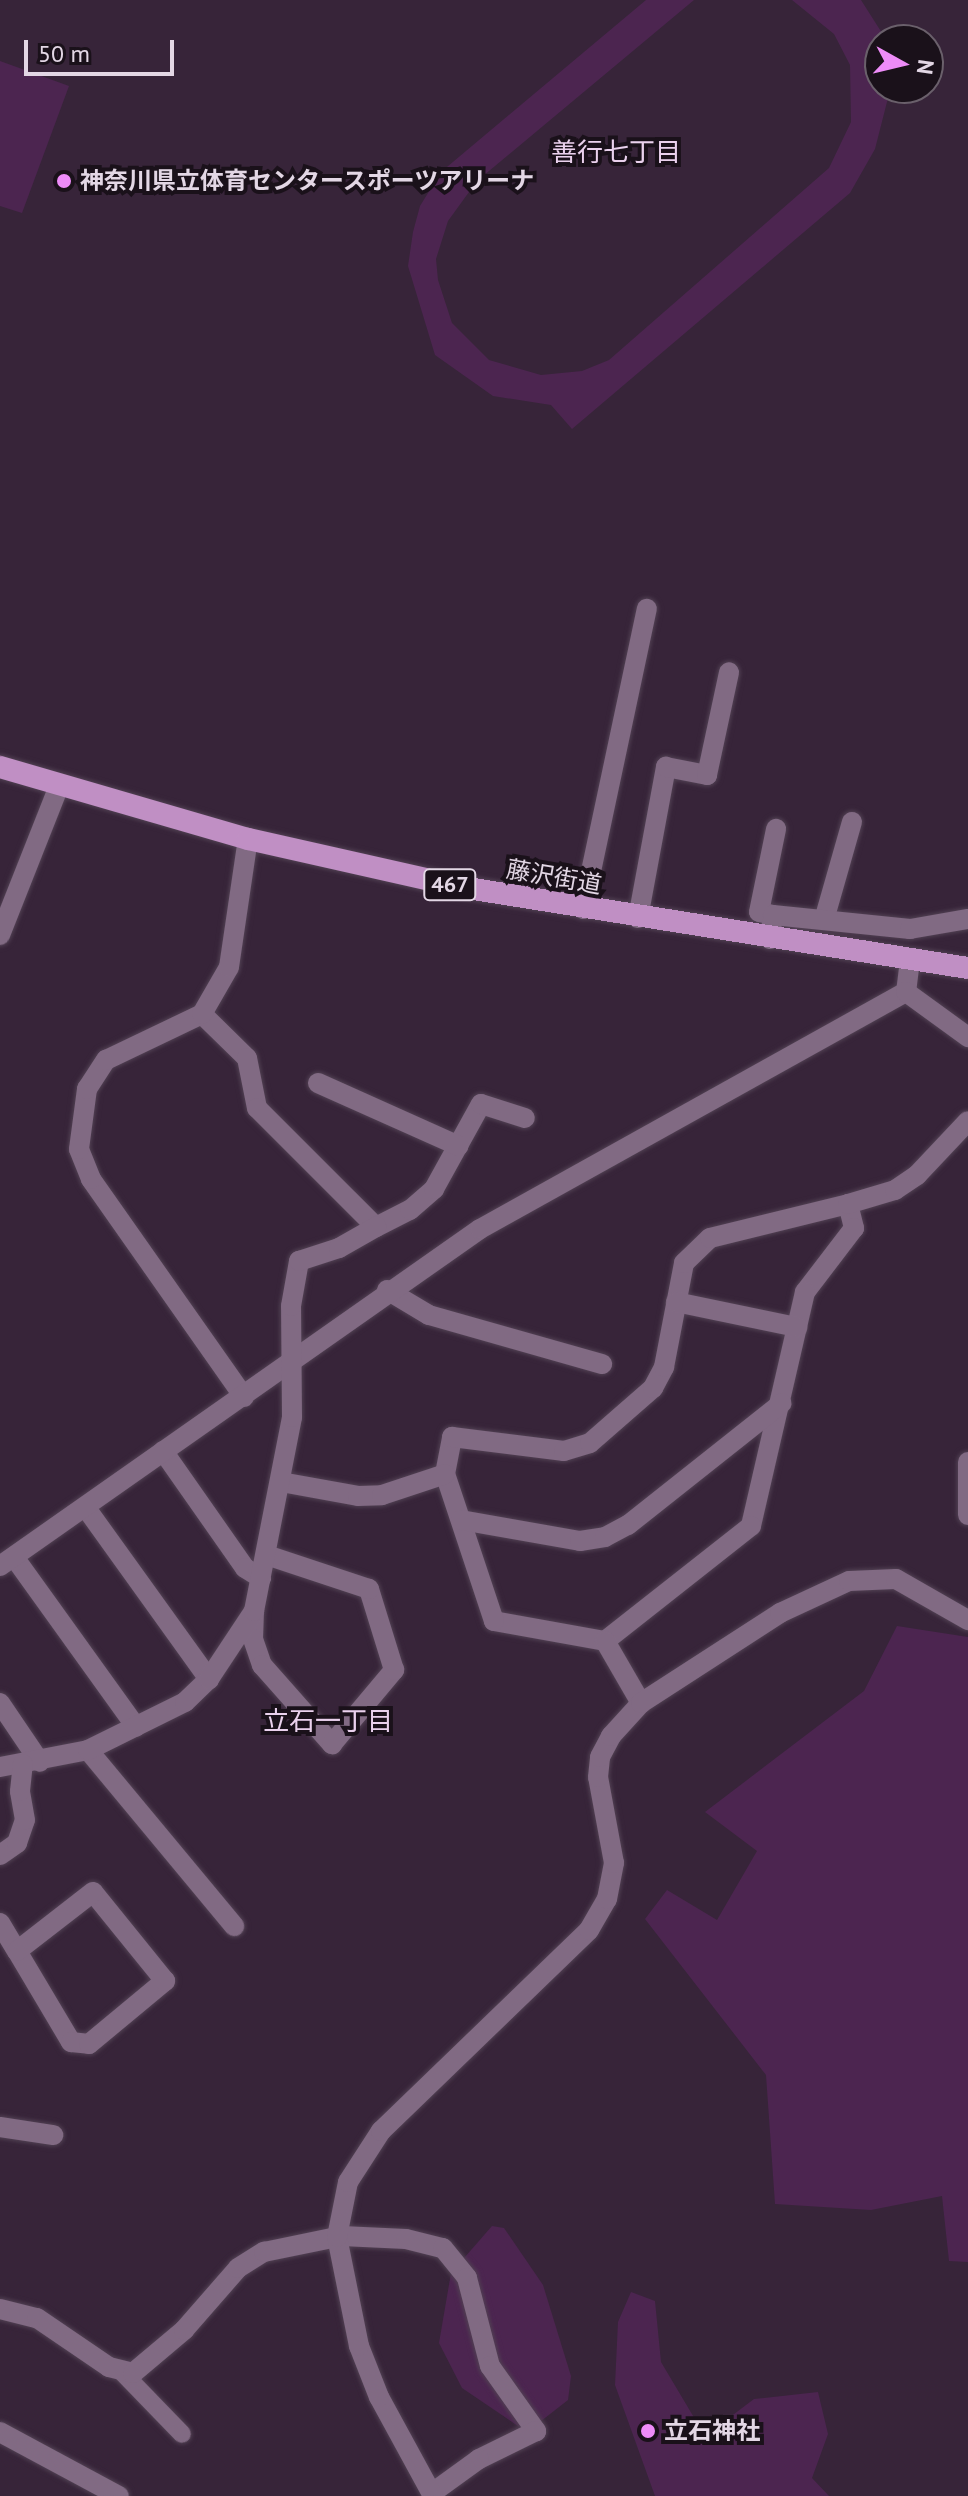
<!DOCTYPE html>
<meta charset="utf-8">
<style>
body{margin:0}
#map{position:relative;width:968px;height:2496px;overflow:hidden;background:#372439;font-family:"PT Sans","Noto Sans JP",sans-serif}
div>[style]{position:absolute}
.green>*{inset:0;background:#4c2550}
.roads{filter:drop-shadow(0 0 2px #514153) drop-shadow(0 0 2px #514153)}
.pedestrian>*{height:18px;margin:-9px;padding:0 9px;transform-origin:9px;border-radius:9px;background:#816a83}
.minor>*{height:20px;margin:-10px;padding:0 10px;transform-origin:10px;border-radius:10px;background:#816a83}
.tertiary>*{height:20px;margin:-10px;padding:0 10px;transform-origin:10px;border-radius:10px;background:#816a83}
.trunk>*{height:22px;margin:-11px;padding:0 11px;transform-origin:11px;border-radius:11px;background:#c08fc4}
.dots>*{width:22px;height:22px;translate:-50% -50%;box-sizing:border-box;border:4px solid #1a111a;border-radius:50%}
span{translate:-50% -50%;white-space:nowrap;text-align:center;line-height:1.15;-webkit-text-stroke:8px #1a111a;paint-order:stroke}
.shield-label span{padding:2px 6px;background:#1a111a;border:2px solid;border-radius:6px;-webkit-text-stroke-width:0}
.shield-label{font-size:22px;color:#e3d7e5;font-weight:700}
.poi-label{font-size:24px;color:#e3d7e5;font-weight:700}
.left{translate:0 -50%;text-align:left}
.street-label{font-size:24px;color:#e3d7e5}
.neighbourhood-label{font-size:26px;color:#ead1ed}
.north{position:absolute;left:864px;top:24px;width:80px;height:80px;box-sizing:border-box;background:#1a111a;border:2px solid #6a606b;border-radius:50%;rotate:98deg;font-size:22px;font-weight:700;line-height:32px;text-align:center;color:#e3d7e5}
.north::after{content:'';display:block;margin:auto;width:28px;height:36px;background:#ee8cf8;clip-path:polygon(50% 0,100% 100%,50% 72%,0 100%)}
.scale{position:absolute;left:24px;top:40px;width:150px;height:36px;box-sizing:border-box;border:4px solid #e3d7e5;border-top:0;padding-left:10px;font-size:24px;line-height:28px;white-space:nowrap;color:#e3d7e5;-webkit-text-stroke:6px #1a111a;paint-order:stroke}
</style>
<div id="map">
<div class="green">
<i style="clip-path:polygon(646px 0,694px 0,477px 181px,448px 221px,436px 259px,438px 280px,452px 323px,489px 360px,541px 375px,582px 371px,609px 360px,829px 168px,851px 122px,850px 65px,834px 34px,792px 0,861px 0,882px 33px,880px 88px,889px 88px,888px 98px,875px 149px,850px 193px,572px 429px,551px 405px,493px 396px,435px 355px,408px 266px,413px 232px,420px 206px,441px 172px)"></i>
<i style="clip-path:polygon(0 61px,69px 86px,22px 213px,0 206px)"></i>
<i style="clip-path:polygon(897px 1626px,968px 1637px,968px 2262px,949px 2261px,942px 2196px,871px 2210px,775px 2204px,766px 2075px,645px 1919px,667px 1890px,717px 1920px,757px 1851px,705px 1812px,864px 1691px)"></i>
<i style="clip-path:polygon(492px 2226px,504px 2228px,543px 2285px,571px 2376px,568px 2400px,527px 2432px,462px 2388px,439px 2343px,451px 2273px)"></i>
<i style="clip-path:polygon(631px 2292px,655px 2301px,661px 2362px,705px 2436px,754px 2399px,818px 2392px,828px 2434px,812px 2478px,829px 2496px,655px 2496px,615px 2385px,618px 2322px)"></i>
</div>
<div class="roads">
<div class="pedestrian">
<i style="left:122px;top:2372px;width:86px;rotate:45.9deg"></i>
</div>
<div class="minor">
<i style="left:583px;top:909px;width:307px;rotate:-78deg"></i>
<i style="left:773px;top:915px;width:14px;rotate:-168deg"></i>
<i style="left:759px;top:912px;width:85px;rotate:-78.4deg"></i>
<i style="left:638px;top:918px;width:154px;rotate:-79.5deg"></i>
<i style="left:666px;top:767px;width:42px;rotate:11deg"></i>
<i style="left:707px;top:775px;width:105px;rotate:-77.9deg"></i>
<i style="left:824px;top:920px;width:102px;rotate:-74.1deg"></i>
<i style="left:0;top:935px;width:160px;rotate:-68.4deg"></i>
<i style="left:770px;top:939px;width:24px;rotate:-83deg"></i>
<i style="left:773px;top:915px;width:138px;rotate:5.8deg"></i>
<i style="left:910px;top:929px;width:59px;rotate:-9.8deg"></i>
<i style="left:202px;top:1014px;width:63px;rotate:44.4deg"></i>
<i style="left:247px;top:1058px;width:51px;rotate:78.7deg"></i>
<i style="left:257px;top:1108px;width:168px;rotate:45deg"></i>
<i style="left:376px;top:1227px;width:38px;rotate:-27deg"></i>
<i style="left:410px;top:1210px;width:32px;rotate:-41deg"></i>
<i style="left:434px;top:1189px;width:97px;rotate:-61.1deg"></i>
<i style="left:481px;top:1104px;width:46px;rotate:17.7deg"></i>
<i style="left:318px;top:1083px;width:154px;rotate:24.1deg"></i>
<i style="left:848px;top:1204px;width:25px;rotate:76deg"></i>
<i style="left:854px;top:1228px;width:81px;rotate:127.4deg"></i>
<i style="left:805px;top:1292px;width:240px;rotate:103deg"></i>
<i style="left:751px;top:1526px;width:186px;rotate:141.8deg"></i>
<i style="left:605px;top:1641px;width:113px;rotate:-169.8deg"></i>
<i style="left:494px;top:1621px;width:155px;rotate:-108.4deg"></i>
<i style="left:445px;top:1474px;width:38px;rotate:-79deg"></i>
<i style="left:452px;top:1437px;width:113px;rotate:7.1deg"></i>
<i style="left:564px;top:1451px;width:27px;rotate:-17deg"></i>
<i style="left:590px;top:1443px;width:84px;rotate:-41.1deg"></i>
<i style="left:653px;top:1388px;width:24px;rotate:-62deg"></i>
<i style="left:664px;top:1367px;width:106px;rotate:-79.1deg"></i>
<i style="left:684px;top:1263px;width:36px;rotate:-44deg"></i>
<i style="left:710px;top:1238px;width:142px;rotate:-13.8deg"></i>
<i style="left:848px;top:1204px;width:49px;rotate:-16.6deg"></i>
<i style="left:895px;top:1190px;width:27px;rotate:-34deg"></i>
<i style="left:917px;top:1175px;width:74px;rotate:-46.6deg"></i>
<i style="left:387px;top:1290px;width:49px;rotate:30.8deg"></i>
<i style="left:429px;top:1315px;width:180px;rotate:15.8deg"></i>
<i style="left:676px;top:1302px;width:124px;rotate:11.7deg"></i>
<i style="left:244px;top:1397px;width:266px;rotate:-125.1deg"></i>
<i style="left:91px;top:1179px;width:32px;rotate:-112deg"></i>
<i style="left:79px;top:1149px;width:61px;rotate:-82.4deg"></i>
<i style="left:87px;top:1089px;width:35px;rotate:-57deg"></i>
<i style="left:106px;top:1060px;width:106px;rotate:-25.6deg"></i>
<i style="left:202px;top:1014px;width:54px;rotate:-60.1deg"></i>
<i style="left:229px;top:967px;width:129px;rotate:-81.6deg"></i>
<i style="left:163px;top:1451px;width:143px;rotate:55deg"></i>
<i style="left:245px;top:1568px;width:19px;rotate:32deg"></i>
<i style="left:968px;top:1462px;width:53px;rotate:90deg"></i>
<i style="left:281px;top:1482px;width:78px;rotate:10.3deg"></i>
<i style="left:358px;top:1496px;width:24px;rotate:-2deg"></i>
<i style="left:382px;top:1495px;width:66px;rotate:-18.4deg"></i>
<i style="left:86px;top:1508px;width:211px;rotate:54.3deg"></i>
<i style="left:461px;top:1520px;width:121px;rotate:10deg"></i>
<i style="left:580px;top:1541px;width:25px;rotate:-9deg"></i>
<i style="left:605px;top:1537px;width:26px;rotate:-28deg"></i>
<i style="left:628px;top:1525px;width:196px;rotate:-38.4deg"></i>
<i style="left:14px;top:1557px;width:209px;rotate:54.3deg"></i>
<i style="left:0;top:1566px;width:586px;rotate:-35.07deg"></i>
<i style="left:480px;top:1229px;width:487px;rotate:-29.1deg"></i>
<i style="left:254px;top:1611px;width:28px;rotate:92deg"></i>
<i style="left:253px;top:1639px;width:28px;rotate:71deg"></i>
<i style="left:262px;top:1665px;width:106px;rotate:48.5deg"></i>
<i style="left:332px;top:1744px;width:97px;rotate:-50deg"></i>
<i style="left:394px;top:1670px;width:85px;rotate:-107.2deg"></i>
<i style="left:369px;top:1589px;width:108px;rotate:-161.7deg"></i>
<i style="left:605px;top:1641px;width:72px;rotate:59.9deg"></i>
<i style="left:0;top:1703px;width:71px;rotate:55.9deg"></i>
<i style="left:88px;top:1750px;width:229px;rotate:50.3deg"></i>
<i style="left:0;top:1767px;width:90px;rotate:-10.9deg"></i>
<i style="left:88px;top:1750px;width:108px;rotate:-26.3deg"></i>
<i style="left:185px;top:1702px;width:33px;rotate:-44deg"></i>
<i style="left:209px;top:1679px;width:82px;rotate:-56.5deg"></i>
<i style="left:254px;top:1611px;width:198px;rotate:-78.9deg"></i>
<i style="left:292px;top:1417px;width:111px;rotate:-90.5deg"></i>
<i style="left:291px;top:1306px;width:46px;rotate:-79.9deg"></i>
<i style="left:299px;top:1261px;width:42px;rotate:-18deg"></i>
<i style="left:339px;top:1248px;width:43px;rotate:-29.6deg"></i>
<i style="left:0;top:1855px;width:21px;rotate:-35deg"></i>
<i style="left:17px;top:1843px;width:24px;rotate:-71deg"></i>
<i style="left:25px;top:1820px;width:29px;rotate:-100deg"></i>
<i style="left:20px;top:1791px;width:27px;rotate:-84deg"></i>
<i style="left:0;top:1923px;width:33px;rotate:59deg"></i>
<i style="left:17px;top:1951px;width:106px;rotate:59.3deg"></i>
<i style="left:71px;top:2042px;width:18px;rotate:6deg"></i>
<i style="left:89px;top:2044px;width:99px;rotate:-39.7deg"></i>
<i style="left:165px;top:1981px;width:114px;rotate:-129deg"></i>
<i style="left:93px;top:1892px;width:96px;rotate:142.2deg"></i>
<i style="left:0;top:2127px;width:54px;rotate:8.6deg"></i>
<i style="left:0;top:2309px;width:38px;rotate:14deg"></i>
<i style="left:37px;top:2318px;width:87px;rotate:34.2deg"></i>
<i style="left:109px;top:2367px;width:25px;rotate:14deg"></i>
<i style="left:133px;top:2373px;width:67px;rotate:-40.1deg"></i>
<i style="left:184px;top:2330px;width:82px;rotate:-48.9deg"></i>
<i style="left:238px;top:2268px;width:31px;rotate:-32deg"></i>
<i style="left:264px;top:2252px;width:80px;rotate:-11.6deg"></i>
<i style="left:342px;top:2236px;width:64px;rotate:2.7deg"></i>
<i style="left:406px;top:2239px;width:38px;rotate:14deg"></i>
<i style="left:443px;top:2248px;width:38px;rotate:51deg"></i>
<i style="left:467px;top:2278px;width:91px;rotate:75.4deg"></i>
<i style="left:490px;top:2366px;width:80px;rotate:54.7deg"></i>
<i style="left:536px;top:2431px;width:64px;rotate:153.8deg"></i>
<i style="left:479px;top:2459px;width:58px;rotate:144.1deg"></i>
<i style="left:433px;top:2496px;width:113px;rotate:-118.6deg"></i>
<i style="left:379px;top:2397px;width:55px;rotate:-111.4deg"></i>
<i style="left:359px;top:2346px;width:111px;rotate:-101.4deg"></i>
<i style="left:337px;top:2237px;width:56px;rotate:-78.7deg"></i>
<i style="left:348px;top:2182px;width:61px;rotate:-57.1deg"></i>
<i style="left:381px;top:2131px;width:289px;rotate:-44deg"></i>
<i style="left:589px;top:1930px;width:36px;rotate:-60deg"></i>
<i style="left:607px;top:1899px;width:37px;rotate:-79deg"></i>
<i style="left:614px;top:1863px;width:87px;rotate:-100.5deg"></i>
<i style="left:598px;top:1777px;width:20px;rotate:-84deg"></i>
<i style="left:600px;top:1757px;width:24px;rotate:-62deg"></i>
<i style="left:611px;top:1736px;width:45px;rotate:-47.7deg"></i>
<i style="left:641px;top:1703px;width:166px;rotate:-32.9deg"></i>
<i style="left:780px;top:1613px;width:76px;rotate:-24.9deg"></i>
<i style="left:849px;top:1581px;width:47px;rotate:-2.4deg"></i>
<i style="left:896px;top:1579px;width:83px;rotate:29.7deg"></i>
</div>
<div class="tertiary">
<i style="left:910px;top:960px;width:32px;rotate:97deg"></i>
<i style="left:906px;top:992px;width:77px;rotate:36deg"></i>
<i style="left:0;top:2432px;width:135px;rotate:28.3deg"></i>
</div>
<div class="trunk">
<i style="left:0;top:767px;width:258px;rotate:16.2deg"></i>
<i style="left:248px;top:839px;width:218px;rotate:12.7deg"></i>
<i style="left:461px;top:887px;width:513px;rotate:9.08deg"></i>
</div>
</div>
<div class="dots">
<i style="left:64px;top:181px;background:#ee8cf8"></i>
<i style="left:648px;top:2431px;background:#ee8cf8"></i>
</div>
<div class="shield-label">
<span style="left:450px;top:885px">467</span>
</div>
<div class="poi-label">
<span class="left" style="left:80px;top:181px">神奈川県立体育センタースポーツアリーナ</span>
<span class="left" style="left:664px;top:2431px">立石神社</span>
</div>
<div class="street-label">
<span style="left:554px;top:877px;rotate:10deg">藤沢街道</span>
</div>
<div class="neighbourhood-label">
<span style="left:616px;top:152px">善行七丁目</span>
<span style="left:328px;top:1721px">立石一丁目</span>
</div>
<div class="north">N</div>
<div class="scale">50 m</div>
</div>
